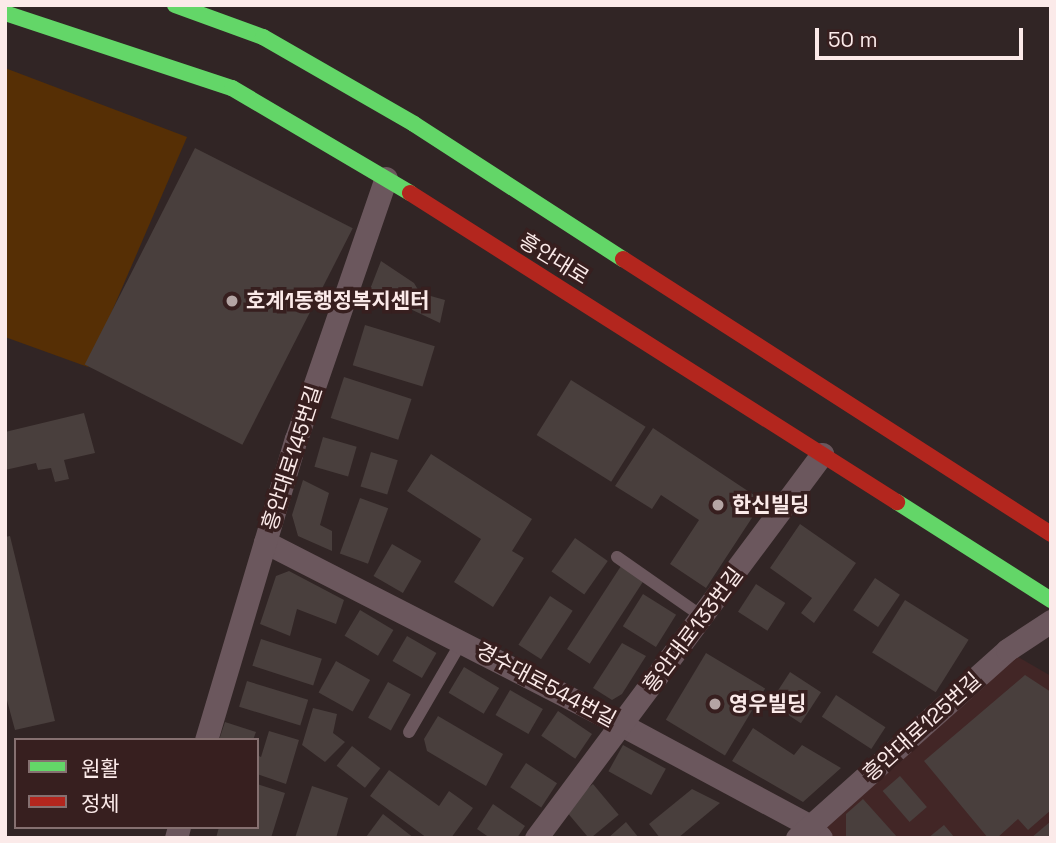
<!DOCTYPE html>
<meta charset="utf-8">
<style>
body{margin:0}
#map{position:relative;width:1056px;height:843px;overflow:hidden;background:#312525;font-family:"Space Grotesk","Noto Sans KR",sans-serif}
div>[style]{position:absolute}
.built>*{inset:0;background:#422626}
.green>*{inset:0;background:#562f05}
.building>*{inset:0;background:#493f3d;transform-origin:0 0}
.lane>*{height:12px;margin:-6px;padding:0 6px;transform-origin:6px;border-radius:6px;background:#6b575d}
.street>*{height:23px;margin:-11.5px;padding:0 11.5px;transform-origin:11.5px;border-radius:11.5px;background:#6b575d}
.fast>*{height:16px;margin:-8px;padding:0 8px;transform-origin:8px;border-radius:8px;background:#63d668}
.jam>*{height:16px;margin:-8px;padding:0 8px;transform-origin:8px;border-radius:8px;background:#b3261e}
.dots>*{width:19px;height:19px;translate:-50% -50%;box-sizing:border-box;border:4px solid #371f1f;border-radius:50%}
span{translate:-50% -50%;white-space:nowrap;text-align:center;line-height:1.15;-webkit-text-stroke:7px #371f1f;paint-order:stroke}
.street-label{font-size:21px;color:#fbeae9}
.poi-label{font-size:21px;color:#fbeae9;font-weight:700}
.left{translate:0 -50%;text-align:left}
.frame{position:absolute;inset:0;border:7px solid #fbeae9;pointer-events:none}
.legend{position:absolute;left:14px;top:738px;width:245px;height:91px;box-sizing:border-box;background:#371f1f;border:2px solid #857070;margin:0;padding:9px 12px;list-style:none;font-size:21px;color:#fbeae9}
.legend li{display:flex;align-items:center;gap:14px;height:35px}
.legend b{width:35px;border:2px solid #857070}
.scale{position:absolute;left:815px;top:28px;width:208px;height:32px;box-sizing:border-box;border:4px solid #fbeae9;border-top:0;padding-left:9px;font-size:21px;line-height:24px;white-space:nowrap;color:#fbeae9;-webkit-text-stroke:5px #371f1f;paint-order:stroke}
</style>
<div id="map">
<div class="built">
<i style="clip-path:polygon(1013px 654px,1051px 676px,1051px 838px,824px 838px,817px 829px)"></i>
</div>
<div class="green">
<i style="clip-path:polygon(5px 68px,187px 137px,88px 367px,5px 337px)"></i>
</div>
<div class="building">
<i style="left:195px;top:148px;width:177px;height:243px;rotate:27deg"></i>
<i style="clip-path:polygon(381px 261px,414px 283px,420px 293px,445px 300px,440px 323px,406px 307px,367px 297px)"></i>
<i style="left:365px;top:325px;width:73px;height:42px;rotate:17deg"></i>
<i style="left:344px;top:377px;width:71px;height:43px;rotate:18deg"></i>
<i style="left:571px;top:380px;width:88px;height:65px;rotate:32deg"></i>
<i style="clip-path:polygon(84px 413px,95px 453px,64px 460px,69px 479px,55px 482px,51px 468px,38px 470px,36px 463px,5px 470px,5px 432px)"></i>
<i style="clip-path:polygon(653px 428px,763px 501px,706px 588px,670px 564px,699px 520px,661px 495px,652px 509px,615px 486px)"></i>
<i style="left:323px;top:437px;width:35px;height:31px;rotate:16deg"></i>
<i style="left:371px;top:452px;width:28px;height:36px;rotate:17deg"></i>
<i style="clip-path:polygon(431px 454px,532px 519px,512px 551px,524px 558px,493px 607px,454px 582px,481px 539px,407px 491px)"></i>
<i style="clip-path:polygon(303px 480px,329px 493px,320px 525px,332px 531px,332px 551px,298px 536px,292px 515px)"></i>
<i style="left:360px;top:498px;width:30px;height:59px;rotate:20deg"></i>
<i style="clip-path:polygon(800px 524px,856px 563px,814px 623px,801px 613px,812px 598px,770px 568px)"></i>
<i style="clip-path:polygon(10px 536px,55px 721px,15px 730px,5px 693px,5px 537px)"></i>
<i style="left:575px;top:538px;width:40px;height:41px;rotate:35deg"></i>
<i style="left:392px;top:544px;width:34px;height:37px;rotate:30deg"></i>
<i style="left:621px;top:566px;width:27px;height:99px;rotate:33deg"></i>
<i style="clip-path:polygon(289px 571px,344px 600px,336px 624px,297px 609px,290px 636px,260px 624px,276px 576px)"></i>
<i style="left:875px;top:578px;width:30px;height:39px;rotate:34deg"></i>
<i style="left:756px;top:584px;width:35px;height:33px;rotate:33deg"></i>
<i style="left:643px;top:594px;width:39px;height:38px;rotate:32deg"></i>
<i style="left:550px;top:596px;width:27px;height:58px;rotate:33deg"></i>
<i style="left:905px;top:600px;width:75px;height:62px;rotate:32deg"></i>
<i style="left:360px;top:610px;width:39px;height:30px;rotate:31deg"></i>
<i style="left:407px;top:636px;width:34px;height:29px;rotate:30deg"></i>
<i style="left:261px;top:639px;width:64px;height:28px;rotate:18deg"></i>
<i style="clip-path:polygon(622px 643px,646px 656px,622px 694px,612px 700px,593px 688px)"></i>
<i style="left:706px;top:653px;width:69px;height:78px;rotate:31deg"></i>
<i style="left:336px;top:661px;width:39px;height:36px;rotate:29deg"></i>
<i style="left:464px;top:667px;width:41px;height:30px;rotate:31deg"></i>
<i style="left:790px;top:672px;width:37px;height:37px;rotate:33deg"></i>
<i style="clip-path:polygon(1025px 675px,1051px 692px,1051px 810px,1028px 830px,1018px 819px,997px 838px,988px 838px,924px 761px)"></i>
<i style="left:247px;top:681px;width:64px;height:27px;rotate:17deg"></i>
<i style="left:388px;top:682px;width:26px;height:41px;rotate:29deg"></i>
<i style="left:510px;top:690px;width:38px;height:29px;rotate:30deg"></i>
<i style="left:836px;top:695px;width:59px;height:26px;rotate:33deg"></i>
<i style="clip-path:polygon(313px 708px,337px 714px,333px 733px,345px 742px,325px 762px,302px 745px)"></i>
<i style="left:558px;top:711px;width:41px;height:30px;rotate:34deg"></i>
<i style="clip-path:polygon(438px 716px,503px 754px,486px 786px,427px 751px,424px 739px)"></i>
<i style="clip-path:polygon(225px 722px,256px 732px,253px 740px,219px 740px)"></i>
<i style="clip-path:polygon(753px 728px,794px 755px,802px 745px,841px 768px,803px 802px,732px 761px)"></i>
<i style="clip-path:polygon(269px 731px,299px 740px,286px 784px,257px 774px,257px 755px,261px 757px)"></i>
<i style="left:623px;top:745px;width:49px;height:30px;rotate:29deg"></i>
<i style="left:352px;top:746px;width:36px;height:25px;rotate:38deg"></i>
<i style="left:526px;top:763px;width:37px;height:29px;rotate:33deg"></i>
<i style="clip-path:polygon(389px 770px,439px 806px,449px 791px,473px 808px,451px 838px,427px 838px,370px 796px)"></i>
<i style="left:900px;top:776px;width:41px;height:23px;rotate:49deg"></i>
<i style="clip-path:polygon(257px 784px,285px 793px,271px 838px,216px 838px,219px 827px,257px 827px)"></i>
<i style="left:593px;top:784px;width:40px;height:38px;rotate:50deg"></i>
<i style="clip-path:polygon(312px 786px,348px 798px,336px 838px,295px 838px)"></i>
<i style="clip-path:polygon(692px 789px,720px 803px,678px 838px,660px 838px,649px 824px)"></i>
<i style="clip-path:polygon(863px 799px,898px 838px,846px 838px,846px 814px)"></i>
<i style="clip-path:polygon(493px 804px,525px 826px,517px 838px,490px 838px,477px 829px)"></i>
<i style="clip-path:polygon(383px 814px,414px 838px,366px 837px)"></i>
<i style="clip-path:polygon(1051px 821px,1051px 838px,1031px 838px)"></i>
<i style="clip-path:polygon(626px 822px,639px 838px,608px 838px)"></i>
<i style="clip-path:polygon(944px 825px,955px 838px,928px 838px)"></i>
</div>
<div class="lane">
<i style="left:617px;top:557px;width:105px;rotate:34.9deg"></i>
<i style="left:409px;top:732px;width:105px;rotate:-59.8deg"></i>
</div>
<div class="street">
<i style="left:265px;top:542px;width:401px;rotate:27.1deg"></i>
<i style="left:622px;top:725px;width:213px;rotate:28.2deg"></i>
<i style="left:810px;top:826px;width:16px;rotate:47deg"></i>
<i style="left:206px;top:740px;width:314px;rotate:-73.4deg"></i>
<i style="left:296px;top:439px;width:276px;rotate:-71deg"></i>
<i style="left:176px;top:838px;width:11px;rotate:-75deg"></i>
<i style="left:536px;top:838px;width:479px;rotate:-53.3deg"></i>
<i style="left:797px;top:838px;width:282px;rotate:-41.8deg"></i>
<i style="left:1007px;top:650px;width:53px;rotate:-33.4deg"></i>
</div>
<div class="fast">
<i style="left:175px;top:5px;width:94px;rotate:20deg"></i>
<i style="left:263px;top:37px;width:174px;rotate:29.9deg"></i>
<i style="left:414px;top:124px;width:249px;rotate:32.9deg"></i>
<i style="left:5px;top:13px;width:239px;rotate:18.3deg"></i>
<i style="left:232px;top:88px;width:207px;rotate:30.5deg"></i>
<i style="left:897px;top:502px;width:183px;rotate:32.5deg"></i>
</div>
<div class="jam">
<i style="left:410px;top:193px;width:577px;rotate:32.4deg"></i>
<i style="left:623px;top:259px;width:509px;rotate:32.72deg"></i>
</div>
<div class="dots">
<i style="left:232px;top:301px;background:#b4a5a4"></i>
<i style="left:718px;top:505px;background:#b4a5a4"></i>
<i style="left:715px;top:704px;background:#b4a5a4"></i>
</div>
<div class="street-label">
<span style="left:554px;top:259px;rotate:32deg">흥안대로</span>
<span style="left:292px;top:458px;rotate:-72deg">흥안대로145번길</span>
<span style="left:693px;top:630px;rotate:-53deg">흥안대로133번길</span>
<span style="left:546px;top:685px;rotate:28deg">경수대로544번길</span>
<span style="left:922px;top:727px;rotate:-42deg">흥안대로125번길</span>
</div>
<div class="poi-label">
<span class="left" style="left:246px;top:301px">호계1동행정복지센터</span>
<span class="left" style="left:732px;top:505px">한신빌딩</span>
<span class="left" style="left:729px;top:704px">영우빌딩</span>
</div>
<div class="frame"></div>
<ul class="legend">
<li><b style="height:9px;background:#63d668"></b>원활</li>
<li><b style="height:9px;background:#b3261e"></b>정체</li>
</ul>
<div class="scale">50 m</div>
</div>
